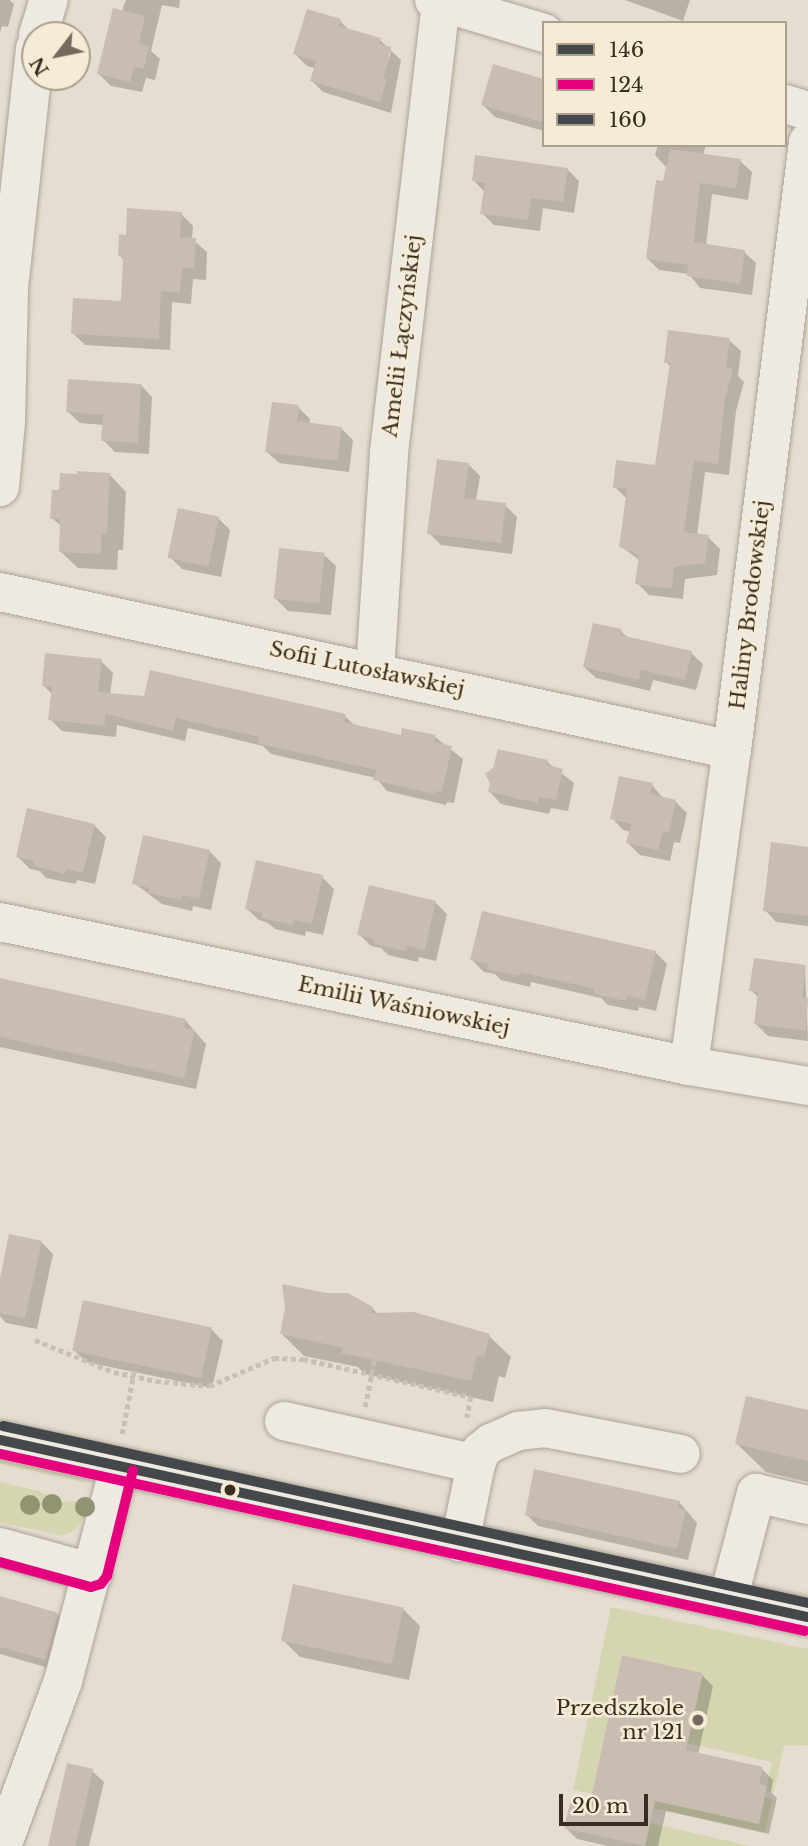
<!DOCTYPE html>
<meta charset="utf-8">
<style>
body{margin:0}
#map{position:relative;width:808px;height:1846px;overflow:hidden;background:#e5ded0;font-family:"Libre Baskerville",serif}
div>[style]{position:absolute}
.green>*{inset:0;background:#d6d5b2}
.shadow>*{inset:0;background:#0003}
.building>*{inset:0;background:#c9bcb1;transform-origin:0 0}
.path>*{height:4.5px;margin-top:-2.25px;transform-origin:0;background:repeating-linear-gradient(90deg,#c6c0b8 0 5px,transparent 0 8.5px)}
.roads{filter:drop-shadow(0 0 2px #aba398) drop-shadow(0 0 2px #aba398)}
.minor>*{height:38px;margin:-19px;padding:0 19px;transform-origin:19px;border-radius:19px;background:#eee9e1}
.bus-1>*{height:10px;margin:-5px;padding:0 5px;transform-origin:5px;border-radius:5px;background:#45484a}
.bus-2>*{height:10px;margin:-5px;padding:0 5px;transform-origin:5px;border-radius:5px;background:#e5007d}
.bus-3>*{height:10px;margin:-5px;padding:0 5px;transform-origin:5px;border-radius:5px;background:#45484a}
.trees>*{width:20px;height:20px;margin:-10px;border-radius:50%;background:#919472}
.dots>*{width:19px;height:19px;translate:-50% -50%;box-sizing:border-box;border:4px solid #f6ecd6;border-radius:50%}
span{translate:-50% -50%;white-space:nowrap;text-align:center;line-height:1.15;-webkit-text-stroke:5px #f6ecd6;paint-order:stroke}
.street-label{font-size:21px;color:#3a2c20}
.poi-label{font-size:21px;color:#3a2c20}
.right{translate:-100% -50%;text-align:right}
.legend{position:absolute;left:542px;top:21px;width:245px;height:126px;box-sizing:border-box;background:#f6ecd6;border:2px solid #ab9f8d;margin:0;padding:9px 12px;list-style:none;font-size:21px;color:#3a2c20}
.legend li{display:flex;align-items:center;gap:14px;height:35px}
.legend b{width:35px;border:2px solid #ab9f8d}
.north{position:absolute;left:21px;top:21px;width:70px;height:70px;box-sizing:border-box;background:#f6ecd6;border:2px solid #ab9f8d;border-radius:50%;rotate:238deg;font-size:19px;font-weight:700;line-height:28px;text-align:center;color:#3a2c20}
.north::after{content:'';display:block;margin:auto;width:24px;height:32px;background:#766a5e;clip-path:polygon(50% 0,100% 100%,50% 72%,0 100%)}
.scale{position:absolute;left:559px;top:1794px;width:89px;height:32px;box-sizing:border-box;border:4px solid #3a2c20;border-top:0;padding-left:9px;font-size:21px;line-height:24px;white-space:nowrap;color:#3a2c20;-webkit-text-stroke:5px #f6ecd6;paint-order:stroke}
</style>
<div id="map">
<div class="green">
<i style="clip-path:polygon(0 1457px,78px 1477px,84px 1482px,0 1464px)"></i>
<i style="clip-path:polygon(0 1482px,39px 1491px,61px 1502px,90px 1501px,89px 1511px,74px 1531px,62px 1536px,0 1522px)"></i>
<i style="clip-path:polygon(611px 1607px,808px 1649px,808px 1745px,784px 1746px,774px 1792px,766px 1791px,772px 1762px,669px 1739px,703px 1673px,623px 1655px,592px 1794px,573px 1790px)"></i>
<i style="clip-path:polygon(631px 1796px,764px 1797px,772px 1799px,765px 1832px,630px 1803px)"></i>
<i style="clip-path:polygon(650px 1823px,751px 1846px,645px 1846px)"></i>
</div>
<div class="shadow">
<i style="clip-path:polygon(0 0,10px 0,14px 4px,8px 27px,2px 26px,0 33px)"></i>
<i style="clip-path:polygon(126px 0,180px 0,179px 8px,162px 5px,151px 51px,160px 59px,155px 80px,146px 78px,142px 92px,111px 86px,99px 74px)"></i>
<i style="clip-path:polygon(625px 0,690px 0,683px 21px)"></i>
<i style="clip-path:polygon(evenodd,340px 21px,350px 31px,380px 40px,401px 60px,391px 113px,323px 92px,312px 81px,315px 68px,307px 66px,295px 54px,340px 21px,388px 50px,391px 52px,386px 68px,388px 50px)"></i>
<i style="clip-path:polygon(544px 81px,544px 131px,495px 117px,483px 105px)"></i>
<i style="clip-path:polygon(658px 145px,706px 145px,703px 155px,740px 161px,752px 172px,748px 200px,712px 194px,706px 246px,744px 252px,756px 263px,752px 295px,700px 288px,689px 274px,659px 270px,648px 259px,667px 168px,655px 155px)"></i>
<i style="clip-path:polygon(567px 169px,579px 181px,574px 213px,543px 208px,540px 231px,494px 225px,482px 213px,485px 192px,474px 181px)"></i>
<i style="clip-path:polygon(181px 214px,193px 226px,192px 239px,207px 252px,206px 280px,193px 279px,191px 304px,172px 302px,170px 350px,85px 345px,73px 333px,122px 303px,125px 261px,120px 256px)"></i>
<i style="clip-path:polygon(729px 340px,741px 351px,738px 376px,744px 382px,736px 411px,729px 475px,705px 472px,697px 536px,708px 537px,720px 549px,717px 575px,685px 579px,683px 599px,649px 595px,637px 583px,640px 561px,621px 546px,627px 499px,615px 487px,656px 467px,671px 367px,666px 362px)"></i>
<i style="clip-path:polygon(141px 385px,152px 397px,149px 454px,115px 452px,103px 440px,104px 425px,80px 423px,68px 412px)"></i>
<i style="clip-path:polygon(298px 407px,310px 419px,309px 424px,341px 428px,353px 440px,349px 472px,279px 463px,267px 452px)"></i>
<i style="clip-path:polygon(468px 464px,480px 476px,476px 501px,505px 505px,517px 517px,512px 554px,441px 545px,429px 533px)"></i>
<i style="clip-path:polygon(109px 474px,126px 492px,123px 550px,118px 550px,117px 570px,78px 568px,60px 551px,62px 527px,52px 518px,61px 492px)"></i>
<i style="clip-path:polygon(218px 518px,230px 530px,221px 577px,182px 569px,170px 557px)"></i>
<i style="clip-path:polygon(324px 555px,336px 566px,331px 615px,288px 611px,276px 599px)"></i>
<i style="clip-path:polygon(621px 631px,628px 638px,691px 653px,703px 664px,696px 690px,653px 680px,650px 691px,596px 678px,584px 667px)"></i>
<i style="clip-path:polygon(101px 661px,113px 673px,110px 695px,345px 716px,355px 726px,402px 737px,435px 737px,463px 759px,454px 803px,447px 802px,446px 805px,387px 791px,376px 778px,271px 754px,263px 746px,188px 728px,185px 741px,117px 725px,116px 737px,62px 731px,50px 719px,53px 695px,43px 685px)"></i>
<i style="clip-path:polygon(547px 762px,574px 783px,568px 811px,551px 808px,549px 814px,501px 804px,490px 792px)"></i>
<i style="clip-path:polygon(652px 785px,663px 798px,675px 801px,687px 813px,680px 843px,674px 842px,670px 861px,640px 855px,628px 843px,631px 832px,623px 830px,612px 818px)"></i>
<i style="clip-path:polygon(94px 825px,106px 837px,95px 884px,77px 880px,76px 884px,46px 878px,40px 871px,30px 869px,18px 857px)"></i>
<i style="clip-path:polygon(808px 849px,808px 926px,776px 922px,765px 910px)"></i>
<i style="clip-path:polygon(209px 851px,221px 863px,211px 910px,193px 906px,192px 911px,162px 904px,134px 883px)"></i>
<i style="clip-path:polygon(322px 877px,334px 889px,323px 935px,306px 931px,305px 936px,275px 929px,268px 923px,259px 920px,247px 909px)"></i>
<i style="clip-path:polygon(435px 902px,447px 914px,436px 961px,419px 957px,418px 962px,388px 955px,381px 948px,371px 946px,359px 934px)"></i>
<i style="clip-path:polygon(655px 952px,667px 964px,656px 1011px,639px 1007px,638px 1011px,608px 1005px,601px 998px,531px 982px,530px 987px,501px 980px,495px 974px,484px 972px,472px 960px)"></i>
<i style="clip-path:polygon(805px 966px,808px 1041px,768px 1036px,756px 1024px,759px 998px,751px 990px)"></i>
<i style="clip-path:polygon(0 979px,185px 1020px,206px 1044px,196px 1089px,0 1047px)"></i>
<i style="clip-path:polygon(41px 1242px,53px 1254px,37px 1329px,6px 1323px,0 1316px,0 1286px)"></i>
<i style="clip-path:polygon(372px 1308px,378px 1314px,489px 1336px,511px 1357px,505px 1378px,499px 1376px,493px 1402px,365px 1374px,358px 1367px,304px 1356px,282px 1334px)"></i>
<i style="clip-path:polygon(211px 1329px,223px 1341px,212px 1388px,86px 1362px,74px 1350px)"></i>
<i style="clip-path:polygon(808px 1412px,808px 1482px,766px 1472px,737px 1444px)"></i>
<i style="clip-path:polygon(679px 1502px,697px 1523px,688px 1560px,538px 1526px,526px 1514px)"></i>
<i style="clip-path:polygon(0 1598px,57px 1614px,68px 1625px,56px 1670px,0 1654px)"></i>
<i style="clip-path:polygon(403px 1609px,420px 1626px,409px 1680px,300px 1657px,283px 1640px)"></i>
<i style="clip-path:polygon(702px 1675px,713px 1686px,698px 1755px,762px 1769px,773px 1780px,771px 1792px,777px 1798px,769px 1834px,666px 1811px,658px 1846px,608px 1846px,577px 1839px,566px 1828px,590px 1810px)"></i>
<i style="clip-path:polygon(92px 1771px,104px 1782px,89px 1846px,49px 1846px)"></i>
</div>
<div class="building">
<i style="clip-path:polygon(113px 8px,145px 16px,139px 44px,149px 46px,144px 69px,134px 67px,130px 82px,97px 74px)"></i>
<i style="clip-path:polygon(307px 9px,341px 19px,339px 26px,381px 38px,379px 43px,391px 47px,384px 78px,387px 79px,380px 102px,310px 81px,316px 61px,293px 54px)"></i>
<i style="clip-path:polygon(493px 64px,544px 79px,544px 123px,481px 105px)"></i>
<i style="clip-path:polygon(670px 149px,741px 159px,736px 189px,700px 183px,694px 242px,745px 250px,740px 284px,687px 276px,688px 265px,646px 259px,656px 180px,663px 181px)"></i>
<i style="clip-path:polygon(475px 155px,568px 168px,563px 202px,531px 198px,528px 220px,480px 214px,485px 183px,472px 181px)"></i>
<i style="clip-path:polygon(127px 208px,182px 212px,180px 237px,196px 238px,194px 269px,182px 268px,180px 293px,161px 291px,159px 339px,71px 334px,73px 298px,121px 301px,123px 257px,118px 256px,119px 234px,126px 235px)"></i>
<i style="clip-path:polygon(668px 330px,730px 338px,726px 368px,733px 369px,725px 399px,718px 464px,694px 461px,684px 532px,709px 535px,705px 563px,674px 567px,672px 589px,635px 584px,639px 555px,619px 547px,627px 489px,613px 488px,616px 460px,655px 465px,670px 363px,664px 363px)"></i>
<i style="clip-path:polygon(68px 379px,141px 384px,138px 443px,101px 441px,103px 415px,66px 412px)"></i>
<i style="clip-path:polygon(272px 402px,299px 405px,297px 421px,342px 427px,337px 461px,265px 452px)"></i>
<i style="clip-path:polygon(437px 459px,469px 463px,464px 498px,506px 503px,501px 543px,427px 534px)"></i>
<i style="clip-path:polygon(77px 471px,110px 473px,107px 533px,101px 533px,101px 554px,59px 552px,60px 519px,50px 519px,52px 490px,59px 490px,60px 473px,77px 474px)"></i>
<i style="left:178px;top:508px;width:42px;height:51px;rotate:12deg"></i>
<i style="left:279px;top:548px;width:46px;height:51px;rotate:6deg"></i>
<i style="clip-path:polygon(593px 623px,622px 629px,620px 635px,692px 651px,685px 680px,641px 670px,639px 680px,583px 667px)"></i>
<i style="clip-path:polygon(45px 653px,102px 659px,98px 692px,144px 696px,150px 670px,346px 714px,344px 722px,401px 735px,402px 728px,436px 735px,434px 742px,452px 746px,442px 792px,436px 791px,434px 794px,373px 780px,376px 770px,257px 743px,259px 737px,176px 718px,173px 731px,106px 714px,104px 726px,48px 720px,52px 687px,42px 686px)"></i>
<i style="clip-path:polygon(498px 749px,548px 760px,547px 765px,563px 769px,556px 800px,539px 797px,538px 803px,488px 792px,490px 783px,485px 774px,493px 768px)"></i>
<i style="clip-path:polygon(619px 776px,653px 783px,650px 794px,676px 800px,669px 833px,663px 831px,658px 850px,626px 843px,631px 824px,610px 819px)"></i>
<i style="clip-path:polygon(27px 808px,95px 824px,83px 873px,66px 869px,65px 874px,33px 866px,34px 861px,16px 857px)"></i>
<i style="clip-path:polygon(143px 835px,210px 850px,199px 899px,182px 895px,181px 900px,148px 893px,149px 888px,132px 884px)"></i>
<i style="clip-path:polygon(771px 842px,808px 847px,808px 916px,763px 911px)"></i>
<i style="clip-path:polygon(256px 860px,323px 875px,312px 924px,294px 920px,293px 925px,261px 918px,262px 913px,245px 909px)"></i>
<i style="clip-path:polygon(369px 885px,436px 901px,425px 950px,407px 946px,406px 951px,374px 944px,375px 939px,357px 935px)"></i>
<i style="clip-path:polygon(482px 911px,656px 951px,645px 1000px,627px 996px,626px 1001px,594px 994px,595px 989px,520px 972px,519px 976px,487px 969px,488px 964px,470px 960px)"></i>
<i style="clip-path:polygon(754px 958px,806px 965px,802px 997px,808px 998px,806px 1031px,754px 1024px,758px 992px,749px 991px)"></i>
<i style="clip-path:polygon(0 978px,186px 1019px,184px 1028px,195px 1030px,184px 1078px,0 1037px)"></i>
<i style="clip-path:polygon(9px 1234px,42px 1241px,25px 1318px,0 1313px,0 1278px)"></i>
<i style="clip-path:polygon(282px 1284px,326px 1293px,348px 1293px,373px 1307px,371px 1313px,414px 1312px,490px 1334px,484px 1357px,477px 1355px,471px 1381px,341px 1353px,343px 1348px,280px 1334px,285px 1308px)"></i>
<i style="left:83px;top:1300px;width:132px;height:52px;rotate:12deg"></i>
<i style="clip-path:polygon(746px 1396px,808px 1410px,808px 1461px,735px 1444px)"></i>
<i style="clip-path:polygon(534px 1469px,680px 1501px,678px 1508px,686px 1510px,677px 1549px,525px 1515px)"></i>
<i style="left:293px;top:1584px;width:113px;height:58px;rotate:12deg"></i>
<i style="clip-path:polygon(0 1596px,58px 1613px,46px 1660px,0 1647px)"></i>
<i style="clip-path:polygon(622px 1655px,703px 1673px,686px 1750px,763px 1767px,759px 1784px,767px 1786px,759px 1824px,655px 1801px,645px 1846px,564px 1828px,570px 1803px,589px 1808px)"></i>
<i style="left:67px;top:1763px;width:27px;height:85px;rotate:13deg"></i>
</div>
<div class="path">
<i style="left:35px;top:1340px;width:85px;rotate:22.1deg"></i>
<i style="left:114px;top:1372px;width:43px;rotate:12.1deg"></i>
<i style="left:156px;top:1381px;width:53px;rotate:5.4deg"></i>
<i style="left:209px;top:1386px;width:71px;rotate:-23.3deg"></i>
<i style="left:274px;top:1358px;width:29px;rotate:2deg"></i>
<i style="left:303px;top:1359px;width:172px;rotate:12.7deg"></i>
<i style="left:471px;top:1397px;width:21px;rotate:101deg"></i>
<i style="left:365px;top:1407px;width:52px;rotate:-78.9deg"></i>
<i style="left:122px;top:1434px;width:69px;rotate:-79.2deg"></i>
</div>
<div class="roads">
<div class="minor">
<i style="left:434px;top:0;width:115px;rotate:16.7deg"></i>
<i style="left:38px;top:35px;width:37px;rotate:-73deg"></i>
<i style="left:785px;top:104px;width:24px;rotate:17deg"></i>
<i style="left:0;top:487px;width:65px;rotate:-84.7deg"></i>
<i style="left:6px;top:422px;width:134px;rotate:-88.7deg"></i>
<i style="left:9px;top:288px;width:241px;rotate:-83.8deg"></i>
<i style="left:0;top:592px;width:749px;rotate:12.18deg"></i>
<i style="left:375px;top:671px;width:219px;rotate:-86.3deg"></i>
<i style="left:389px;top:452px;width:453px;rotate:-83.4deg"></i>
<i style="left:0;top:922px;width:704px;rotate:11.8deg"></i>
<i style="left:689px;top:1066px;width:121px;rotate:9.5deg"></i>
<i style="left:689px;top:1066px;width:319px;rotate:-82.3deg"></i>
<i style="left:732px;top:750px;width:613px;rotate:-82.87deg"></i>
<i style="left:284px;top:1421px;width:197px;rotate:12.6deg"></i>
<i style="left:476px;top:1464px;width:80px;rotate:101.6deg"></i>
<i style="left:0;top:1440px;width:827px;rotate:12.36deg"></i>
<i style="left:476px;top:1464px;width:14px;rotate:-69deg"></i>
<i style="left:481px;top:1451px;width:13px;rotate:-39deg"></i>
<i style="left:491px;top:1443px;width:30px;rotate:-24deg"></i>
<i style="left:518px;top:1431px;width:27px;rotate:-6deg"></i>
<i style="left:545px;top:1428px;width:138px;rotate:10.8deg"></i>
<i style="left:0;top:1547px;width:97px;rotate:15.6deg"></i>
<i style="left:728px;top:1600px;width:111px;rotate:-75.3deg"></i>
<i style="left:756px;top:1493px;width:53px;rotate:13deg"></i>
<i style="left:2px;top:1846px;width:176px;rotate:-69.7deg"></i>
<i style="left:63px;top:1681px;width:221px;rotate:-75.3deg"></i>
</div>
</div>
<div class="bus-1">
<i style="left:0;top:1440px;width:827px;rotate:12.36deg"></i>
</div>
<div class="bus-2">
<i style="left:0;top:1454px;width:824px;rotate:12.4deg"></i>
<i style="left:0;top:1562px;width:94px;rotate:15.4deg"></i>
<i style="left:91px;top:1587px;width:10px;rotate:-17deg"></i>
<i style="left:101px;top:1584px;width:10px;rotate:-53deg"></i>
<i style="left:107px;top:1576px;width:109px;rotate:-76.2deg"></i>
</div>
<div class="bus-3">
<i style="left:3px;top:1426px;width:824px;rotate:12.4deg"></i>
</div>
<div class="trees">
<i style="left:52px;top:1504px"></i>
<i style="left:30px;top:1505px"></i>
<i style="left:85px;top:1507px"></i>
</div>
<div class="dots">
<i style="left:230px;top:1490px;background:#3a2c20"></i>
<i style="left:698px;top:1720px;background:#766a5e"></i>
</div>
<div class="street-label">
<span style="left:402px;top:336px;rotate:-83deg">Amelii Łączyńskiej</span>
<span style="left:750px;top:605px;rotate:-83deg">Haliny Brodowskiej</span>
<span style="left:367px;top:669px;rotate:12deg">Sofii Lutosławskiej</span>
<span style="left:404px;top:1006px;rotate:12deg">Emilii Waśniowskiej</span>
</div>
<div class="poi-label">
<span class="right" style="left:684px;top:1720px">Przedszkole<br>nr 121</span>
</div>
<ul class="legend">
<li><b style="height:9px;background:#45484a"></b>146</li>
<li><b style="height:9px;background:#e5007d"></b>124</li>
<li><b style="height:9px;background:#45484a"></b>160</li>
</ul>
<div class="north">N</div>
<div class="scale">20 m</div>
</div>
